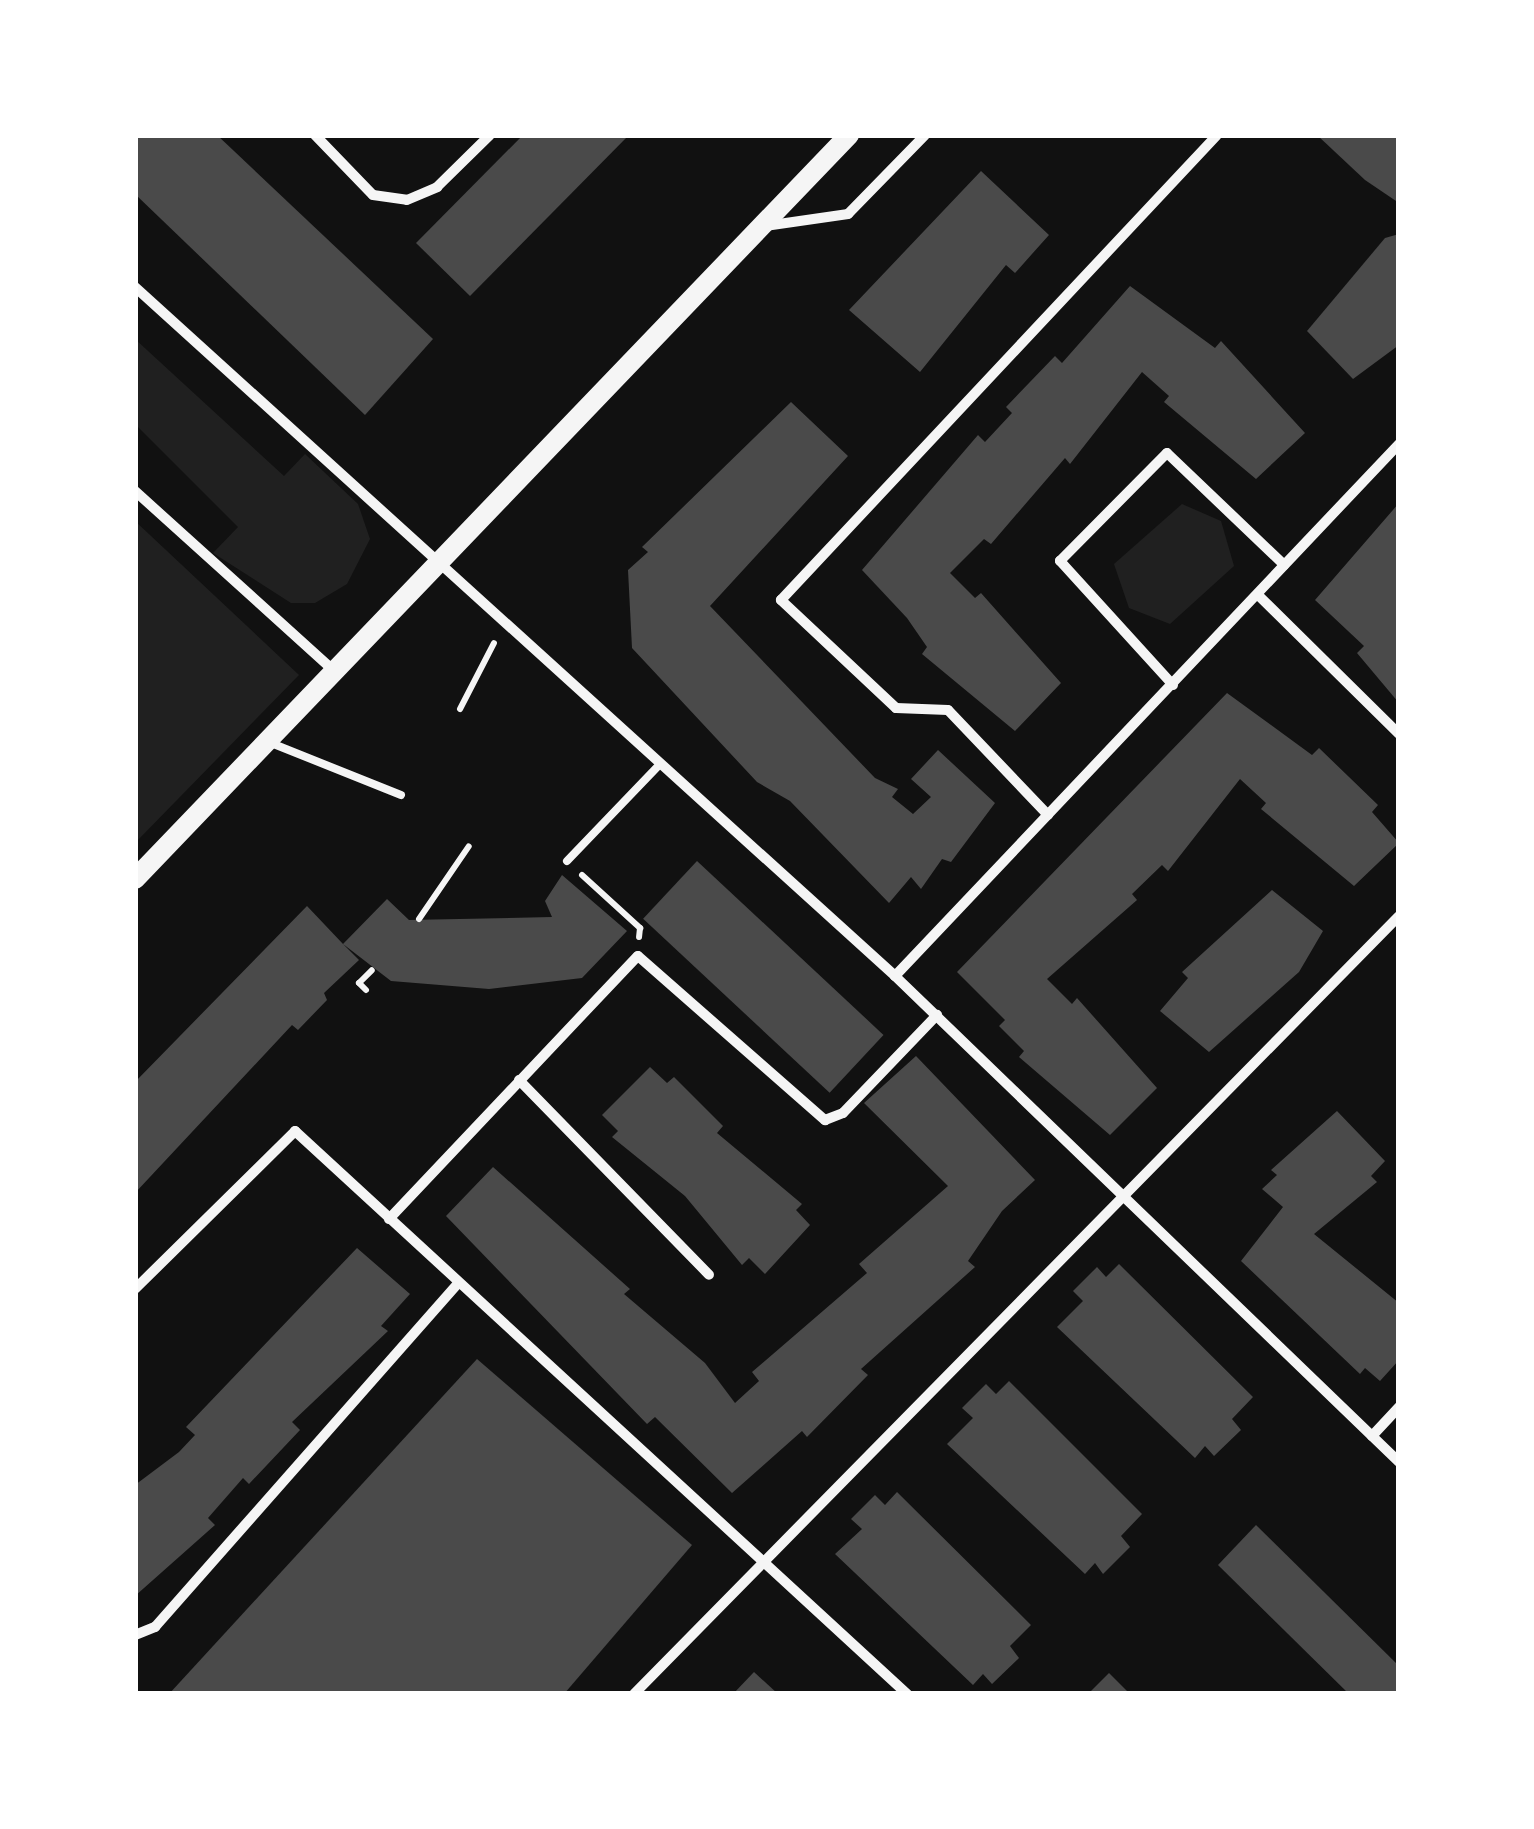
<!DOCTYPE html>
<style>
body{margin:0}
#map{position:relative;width:1534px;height:1829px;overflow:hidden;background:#111;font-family:"Varela Round",sans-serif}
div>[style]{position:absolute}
.green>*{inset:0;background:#202020}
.building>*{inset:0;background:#4a4a4a;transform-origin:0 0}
.path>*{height:6px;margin:-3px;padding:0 3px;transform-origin:3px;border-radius:3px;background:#f5f5f5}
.service>*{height:8px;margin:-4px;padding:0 4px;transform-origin:4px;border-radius:4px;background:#f5f5f5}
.minor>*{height:10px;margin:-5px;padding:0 5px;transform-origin:5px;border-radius:5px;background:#f5f5f5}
.secondary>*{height:20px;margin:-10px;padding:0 10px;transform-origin:10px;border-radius:10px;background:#f5f5f5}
span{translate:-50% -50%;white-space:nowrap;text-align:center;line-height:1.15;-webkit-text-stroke:10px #fff;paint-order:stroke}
.frame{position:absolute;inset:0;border:138px solid #fff;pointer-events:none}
</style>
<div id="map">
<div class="green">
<i style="clip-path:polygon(135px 339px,284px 476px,305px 454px,358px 504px,370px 539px,347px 584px,315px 603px,291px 603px,213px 553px,238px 527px,135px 424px)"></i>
<i style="clip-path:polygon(1182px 504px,1221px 521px,1234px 566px,1170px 624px,1129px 608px,1114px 564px)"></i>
<i style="clip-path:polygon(135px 521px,299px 675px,135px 843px)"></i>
</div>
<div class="building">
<i style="clip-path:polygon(135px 135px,217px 135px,433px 339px,365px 415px,135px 194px)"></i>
<i style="clip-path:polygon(523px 135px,629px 135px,470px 296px,416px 243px)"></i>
<i style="clip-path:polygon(1317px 135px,1399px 135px,1399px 203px,1365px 180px)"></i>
<i style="clip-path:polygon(981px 171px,1049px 235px,1015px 273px,1006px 265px,920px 372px,849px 310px)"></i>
<i style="clip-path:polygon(1399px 234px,1399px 345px,1353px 379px,1307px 331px,1385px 238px)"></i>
<i style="clip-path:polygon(1130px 286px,1215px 348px,1221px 341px,1305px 433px,1256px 479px,1164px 402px,1169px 396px,1142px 372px,1070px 464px,1065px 458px,991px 544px,984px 539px,950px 573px,975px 598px,981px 593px,1061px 683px,1015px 731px,922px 654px,927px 647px,907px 618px,862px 570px,978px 435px,985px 442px,1012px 413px,1006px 407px,1055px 356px,1062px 363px)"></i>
<i style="clip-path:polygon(791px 402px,848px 456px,710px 606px,875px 778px,898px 789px,892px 797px,913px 814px,931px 797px,911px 779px,938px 750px,995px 803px,951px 862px,942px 859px,921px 889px,911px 877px,889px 903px,790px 801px,757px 782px,632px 648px,628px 570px,648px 552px,642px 547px)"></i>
<i style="clip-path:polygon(1399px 503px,1399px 703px,1357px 653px,1364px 646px,1315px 600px)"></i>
<i style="clip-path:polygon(1227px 693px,1312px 755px,1319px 748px,1378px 805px,1372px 812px,1399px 843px,1354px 886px,1261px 809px,1266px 803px,1240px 779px,1168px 871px,1162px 865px,1132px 894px,1137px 900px,1047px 979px,1072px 1004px,1077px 998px,1157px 1088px,1110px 1135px,1019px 1057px,1024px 1051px,999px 1026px,1005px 1020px,957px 972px)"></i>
<i style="left:697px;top:861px;width:255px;height:79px;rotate:43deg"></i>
<i style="clip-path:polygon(562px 875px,627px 931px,582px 978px,489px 989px,391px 981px,343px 944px,359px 960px,324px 993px,327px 1000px,298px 1030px,292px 1025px,135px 1193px,135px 1082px,307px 906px,343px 944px,387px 899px,409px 920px,552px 917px,545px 901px)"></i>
<i style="clip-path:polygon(1272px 890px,1323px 931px,1299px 972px,1209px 1052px,1160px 1011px,1188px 978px,1182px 972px)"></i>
<i style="clip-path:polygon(916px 1056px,1035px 1180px,1002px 1211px,968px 1261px,975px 1267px,861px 1369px,868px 1375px,807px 1437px,802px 1431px,732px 1493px,655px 1417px,647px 1424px,446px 1216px,493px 1167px,630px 1289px,624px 1294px,705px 1363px,735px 1403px,759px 1381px,752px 1372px,867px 1273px,859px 1264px,948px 1186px,864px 1103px)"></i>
<i style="clip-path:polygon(650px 1067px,667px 1083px,674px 1077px,723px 1126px,717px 1133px,802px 1204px,796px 1210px,810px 1225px,765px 1274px,749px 1258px,742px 1265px,685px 1196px,612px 1137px,618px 1131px,602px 1115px)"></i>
<i style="clip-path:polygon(1337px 1111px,1385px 1161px,1371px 1176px,1377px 1182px,1314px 1234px,1399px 1303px,1399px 1360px,1380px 1381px,1365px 1368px,1360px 1374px,1241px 1261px,1283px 1207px,1262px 1189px,1277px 1175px,1271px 1170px)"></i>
<i style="clip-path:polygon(357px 1248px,410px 1294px,381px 1326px,388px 1331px,292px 1422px,300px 1430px,249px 1484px,243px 1478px,208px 1518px,215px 1525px,135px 1596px,135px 1485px,179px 1452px,195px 1435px,186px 1427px)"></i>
<i style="clip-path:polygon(1119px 1264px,1253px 1397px,1232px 1419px,1241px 1430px,1214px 1456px,1205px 1446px,1195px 1458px,1057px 1327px,1083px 1301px,1073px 1291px,1097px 1267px,1106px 1277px)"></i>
<i style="clip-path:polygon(477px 1359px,692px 1545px,564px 1694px,169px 1694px)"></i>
<i style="clip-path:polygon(1009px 1381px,1142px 1514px,1121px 1536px,1130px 1547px,1103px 1574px,1095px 1563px,1085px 1574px,947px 1444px,973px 1418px,962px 1408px,986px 1384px,996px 1394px)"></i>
<i style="clip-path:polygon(897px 1492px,1031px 1625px,1010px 1646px,1019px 1658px,992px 1684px,983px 1674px,973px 1685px,835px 1554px,862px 1529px,851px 1519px,875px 1495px,885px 1505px)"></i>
<i style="clip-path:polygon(1256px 1525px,1399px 1666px,1399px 1694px,1349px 1694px,1218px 1565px)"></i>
<i style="clip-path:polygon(754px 1672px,778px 1694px,733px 1694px)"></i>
<i style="clip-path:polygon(1109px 1673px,1130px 1694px,1088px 1694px)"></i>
</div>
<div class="path">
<i style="left:460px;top:709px;width:74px;rotate:-62.7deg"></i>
<i style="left:582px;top:875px;width:79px;rotate:42.4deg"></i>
<i style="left:640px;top:928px;width:9px;rotate:96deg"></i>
<i style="left:419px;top:919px;width:88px;rotate:-55.6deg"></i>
<i style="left:366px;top:990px;width:10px;rotate:-135deg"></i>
<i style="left:359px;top:983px;width:18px;rotate:-45deg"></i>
</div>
<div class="service">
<i style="left:271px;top:743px;width:140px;rotate:21.8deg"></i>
<i style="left:567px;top:861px;width:130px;rotate:-46.2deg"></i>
</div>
<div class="minor">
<i style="left:315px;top:135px;width:83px;rotate:46deg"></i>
<i style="left:373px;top:195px;width:34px;rotate:8deg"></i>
<i style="left:407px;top:200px;width:33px;rotate:-23deg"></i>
<i style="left:437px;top:187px;width:74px;rotate:-44.5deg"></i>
<i style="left:765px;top:226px;width:84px;rotate:-8.2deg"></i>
<i style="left:848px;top:214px;width:110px;rotate:-45.7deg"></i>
<i style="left:135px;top:287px;width:1026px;rotate:42.19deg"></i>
<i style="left:895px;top:976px;width:700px;rotate:43.96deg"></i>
<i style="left:135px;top:491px;width:268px;rotate:42.1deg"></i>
<i style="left:1258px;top:595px;width:198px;rotate:44.6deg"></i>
<i style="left:1173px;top:685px;width:168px;rotate:-132.3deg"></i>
<i style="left:1060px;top:561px;width:152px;rotate:-45.3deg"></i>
<i style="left:1167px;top:453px;width:162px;rotate:43.7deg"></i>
<i style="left:1048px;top:815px;width:145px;rotate:-133.6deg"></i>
<i style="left:948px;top:710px;width:52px;rotate:-177.8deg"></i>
<i style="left:896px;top:708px;width:158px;rotate:-136.8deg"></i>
<i style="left:781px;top:600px;width:637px;rotate:-46.84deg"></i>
<i style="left:895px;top:976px;width:733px;rotate:-46.55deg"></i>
<i style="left:519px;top:1080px;width:272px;rotate:45.7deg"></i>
<i style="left:389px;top:1219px;width:362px;rotate:-46.6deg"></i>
<i style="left:638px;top:956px;width:249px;rotate:41.3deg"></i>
<i style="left:825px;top:1120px;width:19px;rotate:-21deg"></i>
<i style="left:843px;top:1113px;width:136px;rotate:-46.2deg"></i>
<i style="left:135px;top:1289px;width:225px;rotate:-44.6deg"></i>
<i style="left:295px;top:1131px;width:832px;rotate:42.61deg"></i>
<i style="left:1372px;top:1436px;width:40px;rotate:-47deg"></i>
<i style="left:135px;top:1635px;width:22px;rotate:-22deg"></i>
<i style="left:155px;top:1627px;width:456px;rotate:-48.6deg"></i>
<i style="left:634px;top:1694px;width:1091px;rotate:-45.48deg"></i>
</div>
<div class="secondary">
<i style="left:135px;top:879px;width:1031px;rotate:-46.18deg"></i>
</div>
<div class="frame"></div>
</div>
